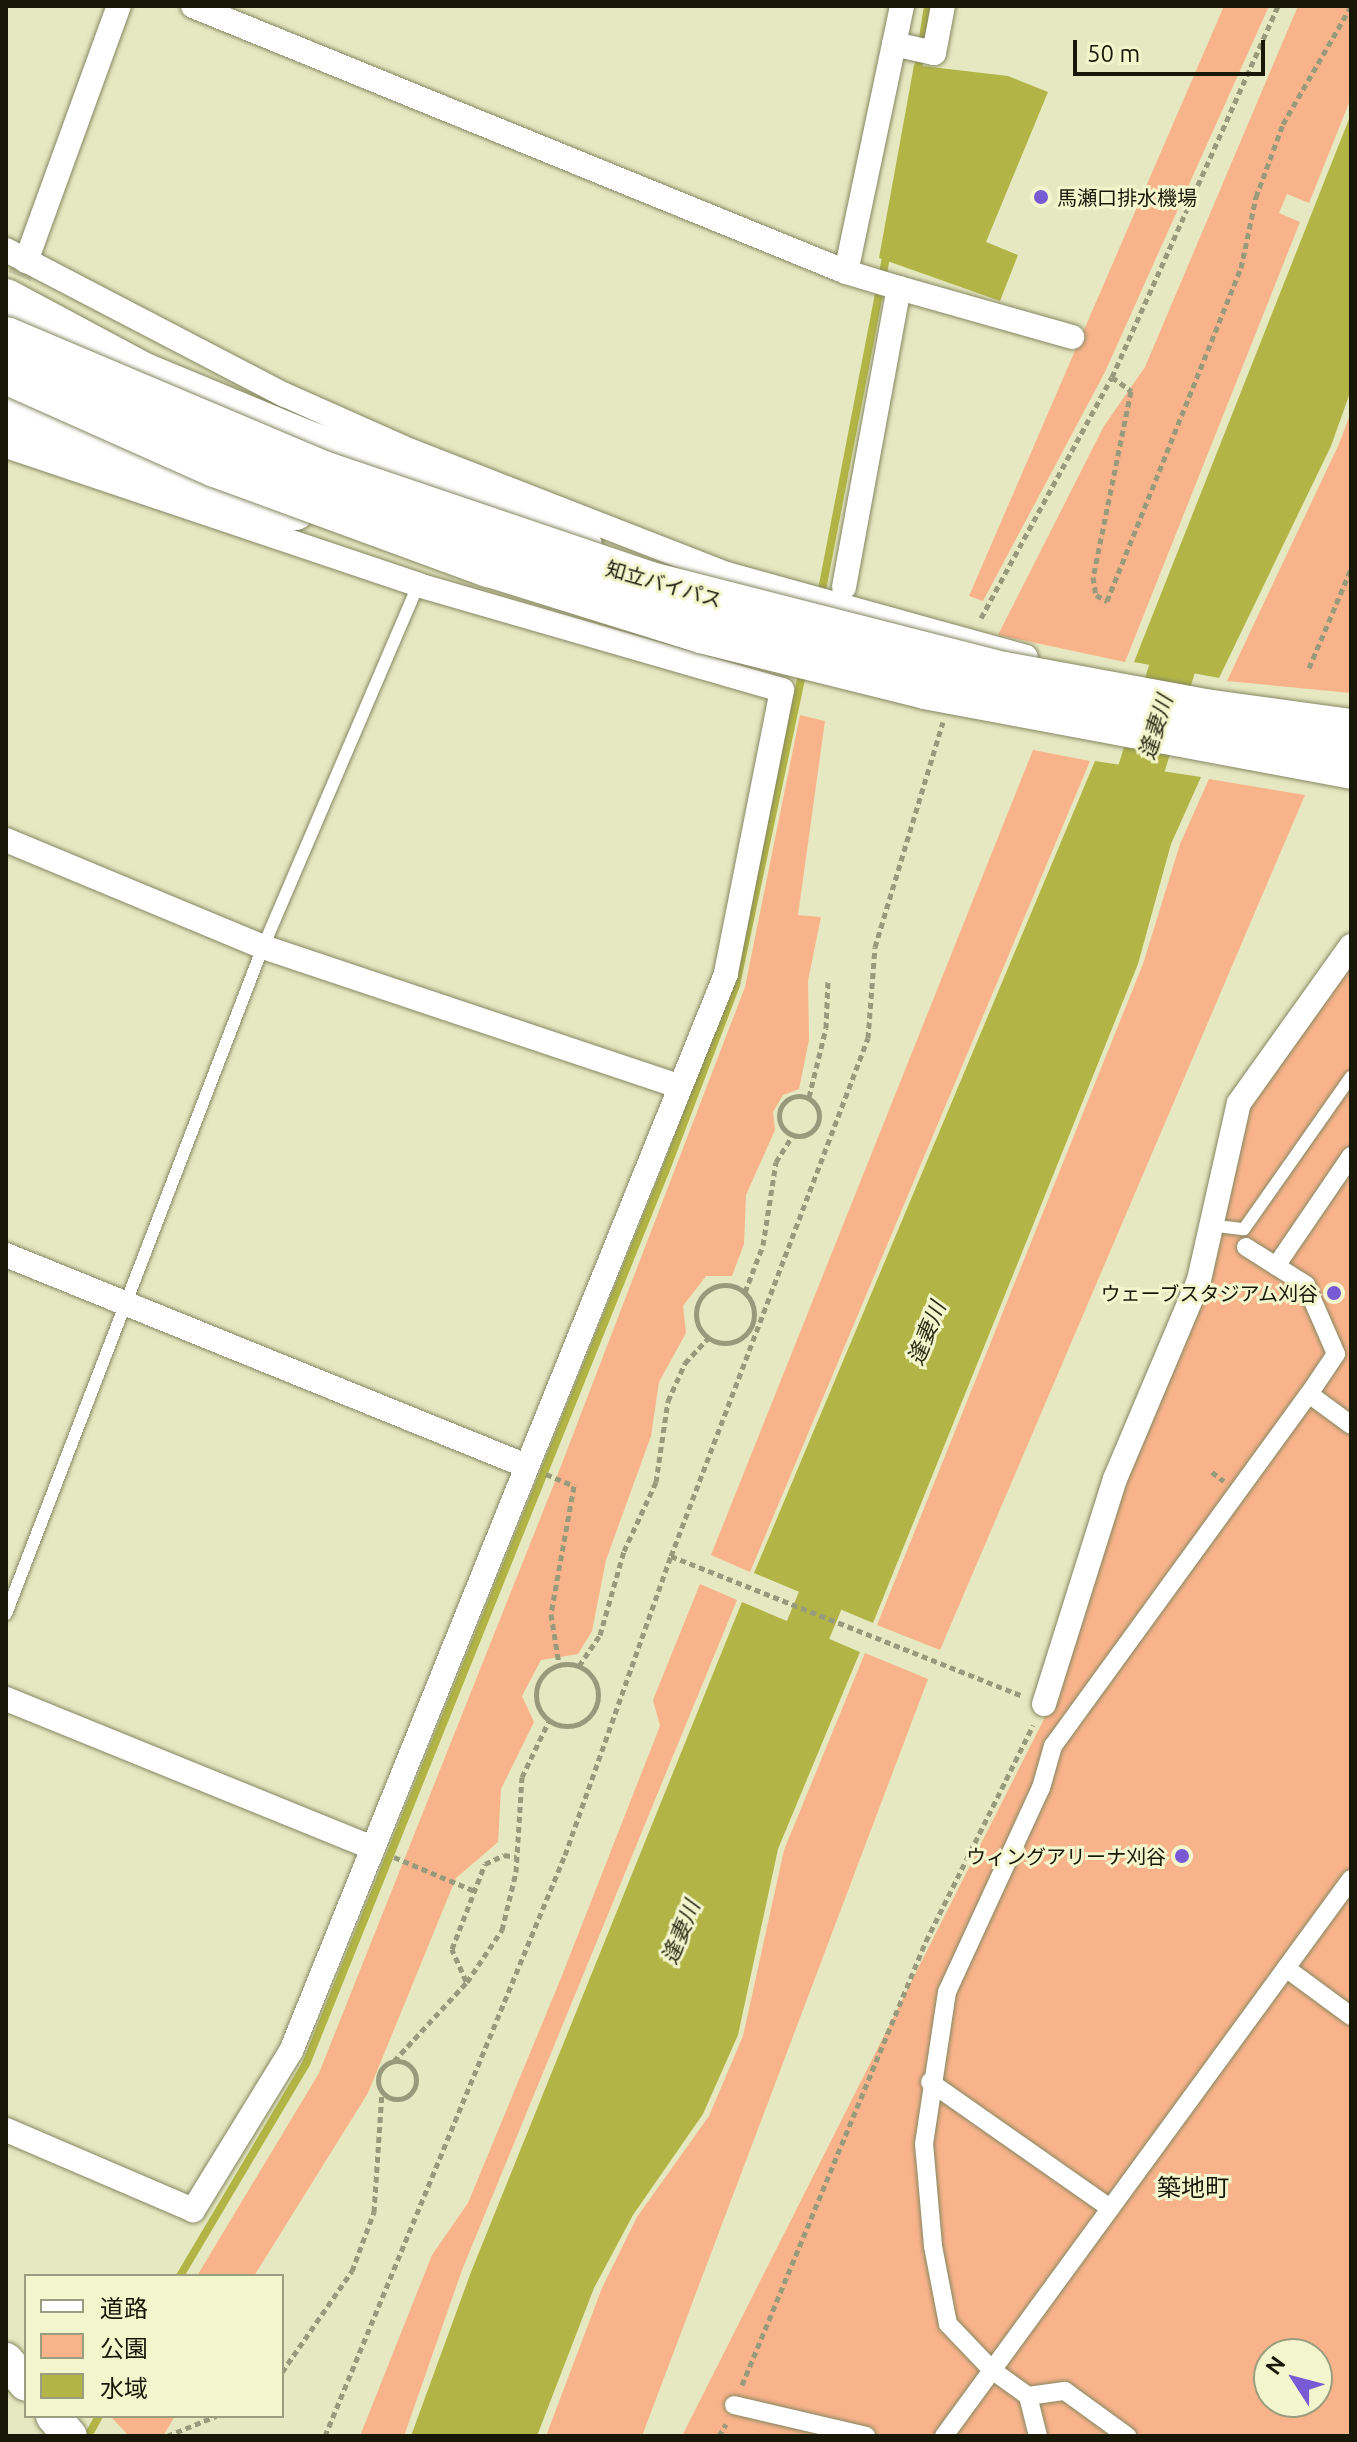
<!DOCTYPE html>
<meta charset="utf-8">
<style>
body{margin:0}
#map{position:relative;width:1357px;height:2442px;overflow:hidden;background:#e5e8c0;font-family:Ubuntu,"Noto Sans JP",sans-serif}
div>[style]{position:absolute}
.green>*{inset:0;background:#f9b38a}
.water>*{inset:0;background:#b2b545}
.stream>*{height:8px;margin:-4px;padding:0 4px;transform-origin:4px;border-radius:4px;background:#b2b545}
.river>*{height:46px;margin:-23px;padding:0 23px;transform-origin:23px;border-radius:23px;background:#b2b545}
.minor-tunnel>*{height:24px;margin-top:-12px;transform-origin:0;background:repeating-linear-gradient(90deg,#c6c9a5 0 24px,transparent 0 36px)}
.path>*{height:5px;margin-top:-2.5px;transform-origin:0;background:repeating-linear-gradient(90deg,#989a7c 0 6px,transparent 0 10px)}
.path>.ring{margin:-2.5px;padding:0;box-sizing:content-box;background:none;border:5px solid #989a7c;border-radius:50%}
.roads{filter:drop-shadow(0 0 2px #858762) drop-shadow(0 0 2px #858762)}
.service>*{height:12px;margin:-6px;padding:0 6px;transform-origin:6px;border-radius:6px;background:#fff}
.pedestrian>*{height:18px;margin:-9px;padding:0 9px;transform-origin:9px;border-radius:9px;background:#fff}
.minor>*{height:24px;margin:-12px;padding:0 12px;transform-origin:12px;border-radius:12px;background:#fff}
.secondary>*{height:34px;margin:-17px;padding:0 17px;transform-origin:17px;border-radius:17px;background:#fff}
.trunk>*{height:40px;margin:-20px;padding:0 20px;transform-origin:20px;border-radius:20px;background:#fff}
.bridges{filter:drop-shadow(0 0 2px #858762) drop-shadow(0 0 2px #858762)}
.trunk-bridge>*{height:40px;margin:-20px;padding:0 20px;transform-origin:20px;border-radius:20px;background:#fff}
.dots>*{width:22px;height:22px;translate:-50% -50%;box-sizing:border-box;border:4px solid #f3f5cd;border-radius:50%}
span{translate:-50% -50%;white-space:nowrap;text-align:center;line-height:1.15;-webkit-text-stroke:6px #f3f5cd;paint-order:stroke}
.poi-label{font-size:20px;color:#181809}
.left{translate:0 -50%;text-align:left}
.right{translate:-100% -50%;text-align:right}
.street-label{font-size:20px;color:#181809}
.water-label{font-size:22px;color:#2c2d15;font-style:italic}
.quarter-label{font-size:24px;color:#181809}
.frame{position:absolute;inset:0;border:8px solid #181809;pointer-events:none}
.legend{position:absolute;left:24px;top:2274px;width:260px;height:144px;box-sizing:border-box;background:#f3f5cd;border:2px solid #9b9d7f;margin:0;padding:10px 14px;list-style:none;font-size:24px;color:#181809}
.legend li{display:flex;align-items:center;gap:16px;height:40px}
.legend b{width:40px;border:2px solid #9b9d7f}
.north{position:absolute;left:1253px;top:2338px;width:80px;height:80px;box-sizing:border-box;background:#f3f5cd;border:2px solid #9b9d7f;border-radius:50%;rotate:306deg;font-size:22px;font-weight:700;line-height:32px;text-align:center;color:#181809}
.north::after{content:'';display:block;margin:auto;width:28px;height:36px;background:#775ad4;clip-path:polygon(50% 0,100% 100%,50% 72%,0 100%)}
.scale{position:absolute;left:1073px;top:40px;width:192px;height:36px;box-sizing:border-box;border:4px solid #181809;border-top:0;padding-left:10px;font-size:24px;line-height:28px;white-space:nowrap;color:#181809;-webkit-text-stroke:6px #f3f5cd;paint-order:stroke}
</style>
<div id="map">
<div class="green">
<i style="clip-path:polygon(1224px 6px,1269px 6px,1105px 372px,983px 601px,969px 596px)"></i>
<i style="clip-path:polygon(1298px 6px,1351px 6px,1351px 98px,1309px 203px,1287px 194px,1279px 213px,1300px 222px,1125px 662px,998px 635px,1104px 426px,1145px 367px)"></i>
<i style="clip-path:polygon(1351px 412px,1351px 693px,1227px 681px,1339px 444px)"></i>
<i style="clip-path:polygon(800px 715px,825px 721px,798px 915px,821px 917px,808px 981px,809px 1040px,799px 1089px,783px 1095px,773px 1112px,775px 1130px,746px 1195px,744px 1244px,732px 1276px,706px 1276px,683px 1306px,686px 1333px,659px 1382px,651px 1436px,606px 1560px,592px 1631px,578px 1654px,541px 1660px,522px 1696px,534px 1722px,501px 1789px,498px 1842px,456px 1878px,368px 2093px,254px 2276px,197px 2276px,319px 2073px,554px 1484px,745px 987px)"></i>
<i style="clip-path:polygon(1033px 750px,1090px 761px,750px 1572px,711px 1555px)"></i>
<i style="clip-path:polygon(1209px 779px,1305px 795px,940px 1650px,877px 1625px,1143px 964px,1180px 844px)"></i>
<i style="clip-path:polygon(evenodd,1351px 961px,1351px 2436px,682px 2436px,1049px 1709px,1247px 1111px,1351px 961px,1269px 2354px,1317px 2354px,1317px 2402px,1269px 2402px,1269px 2354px)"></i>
<i style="clip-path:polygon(700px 1584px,737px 1600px,462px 2270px,404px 2436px,360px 2436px,432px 2255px,468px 2203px,561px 1978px,660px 1726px,653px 1700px)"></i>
<i style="clip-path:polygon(865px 1653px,928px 1679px,642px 2436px,546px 2436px,602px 2288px,637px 2217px,709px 2116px,743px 2036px,784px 1850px)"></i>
<i style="clip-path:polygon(175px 2416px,163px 2436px,129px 2436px,112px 2418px)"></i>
</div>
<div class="water">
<i style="clip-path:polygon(914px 65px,1008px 76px,1048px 92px,986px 242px,1018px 255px,1000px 301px,879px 258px)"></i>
<i style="clip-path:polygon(1351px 114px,1351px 390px,1331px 446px,1219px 678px,1134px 662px)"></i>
<i style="clip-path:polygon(1095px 761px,1201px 777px,1171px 844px,1138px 964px,873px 1623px,754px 1573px)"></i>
<i style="clip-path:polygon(742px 1602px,860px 1652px,778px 1849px,738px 2035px,703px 2114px,633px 2215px,594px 2288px,537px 2436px,411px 2436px,471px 2272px)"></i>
</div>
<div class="stream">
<i style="left:917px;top:76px;width:71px;rotate:-81.1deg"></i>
<i style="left:821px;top:595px;width:350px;rotate:-79.1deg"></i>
<i style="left:180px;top:2276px;width:247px;rotate:-59.3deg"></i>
<i style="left:306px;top:2064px;width:962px;rotate:-68.08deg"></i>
<i style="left:665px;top:1172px;width:200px;rotate:-69.2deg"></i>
<i style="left:736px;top:985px;width:321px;rotate:-78deg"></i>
<i style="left:88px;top:2436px;width:23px;rotate:-61deg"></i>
</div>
<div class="river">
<i style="left:1123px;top:829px;width:229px;rotate:-73deg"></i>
<i style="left:784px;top:1688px;width:157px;rotate:-67.5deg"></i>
</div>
<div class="minor-tunnel">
<i style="left:6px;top:310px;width:53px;rotate:-67.8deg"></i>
</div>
<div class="path">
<i style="left:1112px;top:377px;width:24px;rotate:36deg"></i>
<i style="left:1131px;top:391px;width:190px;rotate:101.5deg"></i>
<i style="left:1093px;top:577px;width:18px;rotate:81deg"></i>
<i style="left:1096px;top:595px;width:13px;rotate:29deg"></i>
<i style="left:1107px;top:601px;width:359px;rotate:-68.1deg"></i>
<i style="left:1241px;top:268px;width:73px;rotate:-78.1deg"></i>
<i style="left:1256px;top:197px;width:78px;rotate:-69.7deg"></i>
<i style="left:1283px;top:124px;width:136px;rotate:-60deg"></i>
<i style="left:981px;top:618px;width:274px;rotate:-61.5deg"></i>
<i style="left:1112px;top:377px;width:406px;rotate:-65.9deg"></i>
<i style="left:1309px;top:668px;width:108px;rotate:-67deg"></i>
<i class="ring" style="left:779px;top:1096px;width:35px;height:35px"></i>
<i style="left:809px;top:1097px;width:71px;rotate:-76.2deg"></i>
<i style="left:826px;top:1028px;width:48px;rotate:-87.6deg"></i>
<i class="ring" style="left:696px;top:1285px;width:53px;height:53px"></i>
<i style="left:745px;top:1292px;width:50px;rotate:-69deg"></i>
<i style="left:763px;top:1245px;width:84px;rotate:-81.1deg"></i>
<i style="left:776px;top:1162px;width:32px;rotate:-58deg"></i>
<i style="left:1212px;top:1472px;width:15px;rotate:37deg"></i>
<i style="left:546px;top:1474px;width:30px;rotate:23deg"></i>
<i style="left:574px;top:1486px;width:130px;rotate:100.2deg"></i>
<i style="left:551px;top:1614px;width:51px;rotate:80.9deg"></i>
<i style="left:671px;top:1556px;width:379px;rotate:21.7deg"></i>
<i class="ring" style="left:536px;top:1664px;width:57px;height:57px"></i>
<i style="left:579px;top:1666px;width:37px;rotate:-56deg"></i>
<i style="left:600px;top:1635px;width:87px;rotate:-74.1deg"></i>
<i style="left:624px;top:1551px;width:76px;rotate:-65.1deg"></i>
<i style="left:656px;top:1482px;width:82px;rotate:-81.6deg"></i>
<i style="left:668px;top:1401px;width:42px;rotate:-65.9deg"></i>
<i style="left:685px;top:1363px;width:34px;rotate:-47deg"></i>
<i style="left:394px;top:1857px;width:88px;rotate:22.8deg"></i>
<i style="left:466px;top:1981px;width:35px;rotate:-114deg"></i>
<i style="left:452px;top:1949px;width:91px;rotate:-68.8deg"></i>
<i style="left:485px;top:1864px;width:21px;rotate:-25deg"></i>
<i style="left:504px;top:1855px;width:12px;rotate:9deg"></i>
<i class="ring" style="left:378px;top:2061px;width:33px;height:33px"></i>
<i style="left:394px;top:2061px;width:108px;rotate:-47.3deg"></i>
<i style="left:467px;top:1982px;width:63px;rotate:-56.1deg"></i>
<i style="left:502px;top:1930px;width:60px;rotate:-76.4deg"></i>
<i style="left:516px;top:1872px;width:95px;rotate:-86.4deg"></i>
<i style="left:522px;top:1777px;width:62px;rotate:-64.3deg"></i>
<i style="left:282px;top:2372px;width:123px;rotate:-55.3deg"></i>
<i style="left:352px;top:2271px;width:63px;rotate:-69.6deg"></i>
<i style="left:374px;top:2212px;width:120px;rotate:-86.2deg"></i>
<i style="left:742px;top:2385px;width:481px;rotate:-67.5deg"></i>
<i style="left:926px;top:1941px;width:241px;rotate:-63.6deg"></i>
<i style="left:167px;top:2436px;width:53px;rotate:-22.2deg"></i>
<i style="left:325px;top:2436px;width:629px;rotate:-67.56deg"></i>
<i style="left:565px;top:1855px;width:317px;rotate:-70.5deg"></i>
<i style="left:671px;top:1556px;width:554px;rotate:-69.18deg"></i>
<i style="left:868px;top:1038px;width:91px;rotate:-85.6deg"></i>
<i style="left:875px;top:947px;width:235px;rotate:-73.2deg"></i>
<i style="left:719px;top:2436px;width:14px;rotate:-60deg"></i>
</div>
<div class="roads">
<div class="service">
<i style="left:1209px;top:1225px;width:35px;rotate:7deg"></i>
<i style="left:1244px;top:1229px;width:186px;rotate:-54.9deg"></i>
<i style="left:6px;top:1614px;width:715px;rotate:-68.93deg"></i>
<i style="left:263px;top:947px;width:394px;rotate:-66.8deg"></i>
</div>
<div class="pedestrian">
<i style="left:1246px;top:1247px;width:71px;rotate:32.3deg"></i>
<i style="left:1306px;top:1285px;width:75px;rotate:66.5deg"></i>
<i style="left:1336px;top:1354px;width:48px;rotate:124deg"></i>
<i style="left:1309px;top:1394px;width:52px;rotate:36.4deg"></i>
<i style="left:1276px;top:1266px;width:133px;rotate:-55.7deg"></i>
<i style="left:1286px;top:1968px;width:81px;rotate:36.4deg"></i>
<i style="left:930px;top:2082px;width:220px;rotate:35deg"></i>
<i style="left:1028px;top:2396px;width:44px;rotate:-144.2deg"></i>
<i style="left:992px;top:2370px;width:64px;rotate:-133.7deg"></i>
<i style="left:948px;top:2324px;width:79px;rotate:-100.9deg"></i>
<i style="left:933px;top:2246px;width:102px;rotate:-95deg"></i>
<i style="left:924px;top:2144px;width:154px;rotate:-81.4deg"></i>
<i style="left:947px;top:1992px;width:225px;rotate:-65.3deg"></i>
<i style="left:1041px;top:1788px;width:44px;rotate:-74.1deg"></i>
<i style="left:1053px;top:1746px;width:435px;rotate:-54deg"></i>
<i style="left:734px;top:2405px;width:136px;rotate:13.2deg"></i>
<i style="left:944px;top:2436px;width:690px;rotate:-53.84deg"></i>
<i style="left:1038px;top:2436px;width:41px;rotate:-104deg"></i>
<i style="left:1028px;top:2396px;width:37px;rotate:-8deg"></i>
<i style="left:1065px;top:2391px;width:77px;rotate:36deg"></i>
</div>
<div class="minor">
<i style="left:193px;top:6px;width:705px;rotate:22.16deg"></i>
<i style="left:846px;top:272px;width:55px;rotate:16.8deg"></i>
<i style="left:894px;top:44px;width:41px;rotate:12.7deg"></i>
<i style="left:934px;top:53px;width:48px;rotate:-79.2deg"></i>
<i style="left:6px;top:250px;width:314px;rotate:27.5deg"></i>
<i style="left:285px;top:395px;width:138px;rotate:24deg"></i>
<i style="left:411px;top:451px;width:339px;rotate:21.3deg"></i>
<i style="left:727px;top:574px;width:310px;rotate:15.5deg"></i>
<i style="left:26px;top:261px;width:271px;rotate:-70deg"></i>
<i style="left:846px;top:272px;width:272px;rotate:-78.1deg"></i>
<i style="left:6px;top:446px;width:435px;rotate:18.6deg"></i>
<i style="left:418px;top:585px;width:379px;rotate:16.1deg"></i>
<i style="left:782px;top:690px;width:289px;rotate:101.2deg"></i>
<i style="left:726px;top:974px;width:1162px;rotate:111.99deg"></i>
<i style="left:291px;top:2051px;width:187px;rotate:121.6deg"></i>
<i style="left:193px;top:2210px;width:203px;rotate:-156.8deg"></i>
<i style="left:844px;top:587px;width:304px;rotate:-79.6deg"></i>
<i style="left:899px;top:288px;width:180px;rotate:15.8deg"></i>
<i style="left:6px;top:840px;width:278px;rotate:22.6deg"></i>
<i style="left:263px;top:947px;width:438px;rotate:18.5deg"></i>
<i style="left:6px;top:1255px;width:559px;rotate:22.07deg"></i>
<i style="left:6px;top:1699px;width:394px;rotate:22.1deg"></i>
<i style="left:1044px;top:1704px;width:236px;rotate:-72.5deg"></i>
<i style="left:1115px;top:1479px;width:216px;rotate:-67.1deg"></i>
<i style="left:1199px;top:1280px;width:181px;rotate:-77.3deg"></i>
<i style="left:1239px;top:1103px;width:193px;rotate:-54.5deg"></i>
</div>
<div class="secondary">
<i style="left:6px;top:2360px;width:31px;rotate:50deg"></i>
<i style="left:53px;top:2416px;width:26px;rotate:50deg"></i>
</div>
<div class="trunk">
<i style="left:6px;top:299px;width:157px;rotate:28.2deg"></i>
<i style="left:144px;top:373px;width:172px;rotate:22.5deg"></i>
<i style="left:303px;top:439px;width:244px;rotate:19.6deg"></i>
<i style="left:533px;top:521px;width:55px;rotate:27deg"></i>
<i style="left:6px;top:413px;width:286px;rotate:19.8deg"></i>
<i style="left:275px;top:510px;width:20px"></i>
</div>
</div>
<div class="bridges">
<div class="trunk-bridge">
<i style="left:6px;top:337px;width:344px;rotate:22.9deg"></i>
<i style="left:323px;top:471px;width:345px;rotate:18.7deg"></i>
<i style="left:650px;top:582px;width:365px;rotate:14.3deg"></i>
<i style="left:1004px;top:672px;width:204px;rotate:10.4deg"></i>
<i style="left:1205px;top:709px;width:147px;rotate:7.8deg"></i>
<i style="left:6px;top:374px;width:229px;rotate:24deg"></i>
<i style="left:215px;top:467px;width:292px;rotate:20.1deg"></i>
<i style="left:489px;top:567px;width:222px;rotate:17.3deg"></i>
<i style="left:701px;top:633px;width:231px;rotate:14deg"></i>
<i style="left:925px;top:689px;width:433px;rotate:10.6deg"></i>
</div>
</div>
<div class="dots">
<i style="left:1041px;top:197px;background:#775ad4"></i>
<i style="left:1334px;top:1293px;background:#775ad4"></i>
<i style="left:1182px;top:1856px;background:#775ad4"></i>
</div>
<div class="poi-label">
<span class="left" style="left:1057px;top:197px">馬瀬口排水機場</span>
<span class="right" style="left:1318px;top:1293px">ウェーブスタジアム刈谷</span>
<span class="right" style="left:1166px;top:1856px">ウィングアリーナ刈谷</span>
</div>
<div class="street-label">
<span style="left:664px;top:584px;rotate:16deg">知立バイパス</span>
</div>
<div class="water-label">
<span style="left:1155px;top:727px;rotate:-73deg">逢妻川</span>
<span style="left:926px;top:1333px;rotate:-68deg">逢妻川</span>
<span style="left:680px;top:1932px;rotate:-68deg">逢妻川</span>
</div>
<div class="quarter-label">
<span style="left:1193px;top:2188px">築地町</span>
</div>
<div class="frame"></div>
<ul class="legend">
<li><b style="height:10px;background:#fff"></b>道路</li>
<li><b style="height:22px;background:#f9b38a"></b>公園</li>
<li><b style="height:22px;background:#b2b545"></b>水域</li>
</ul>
<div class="north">N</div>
<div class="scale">50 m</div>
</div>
